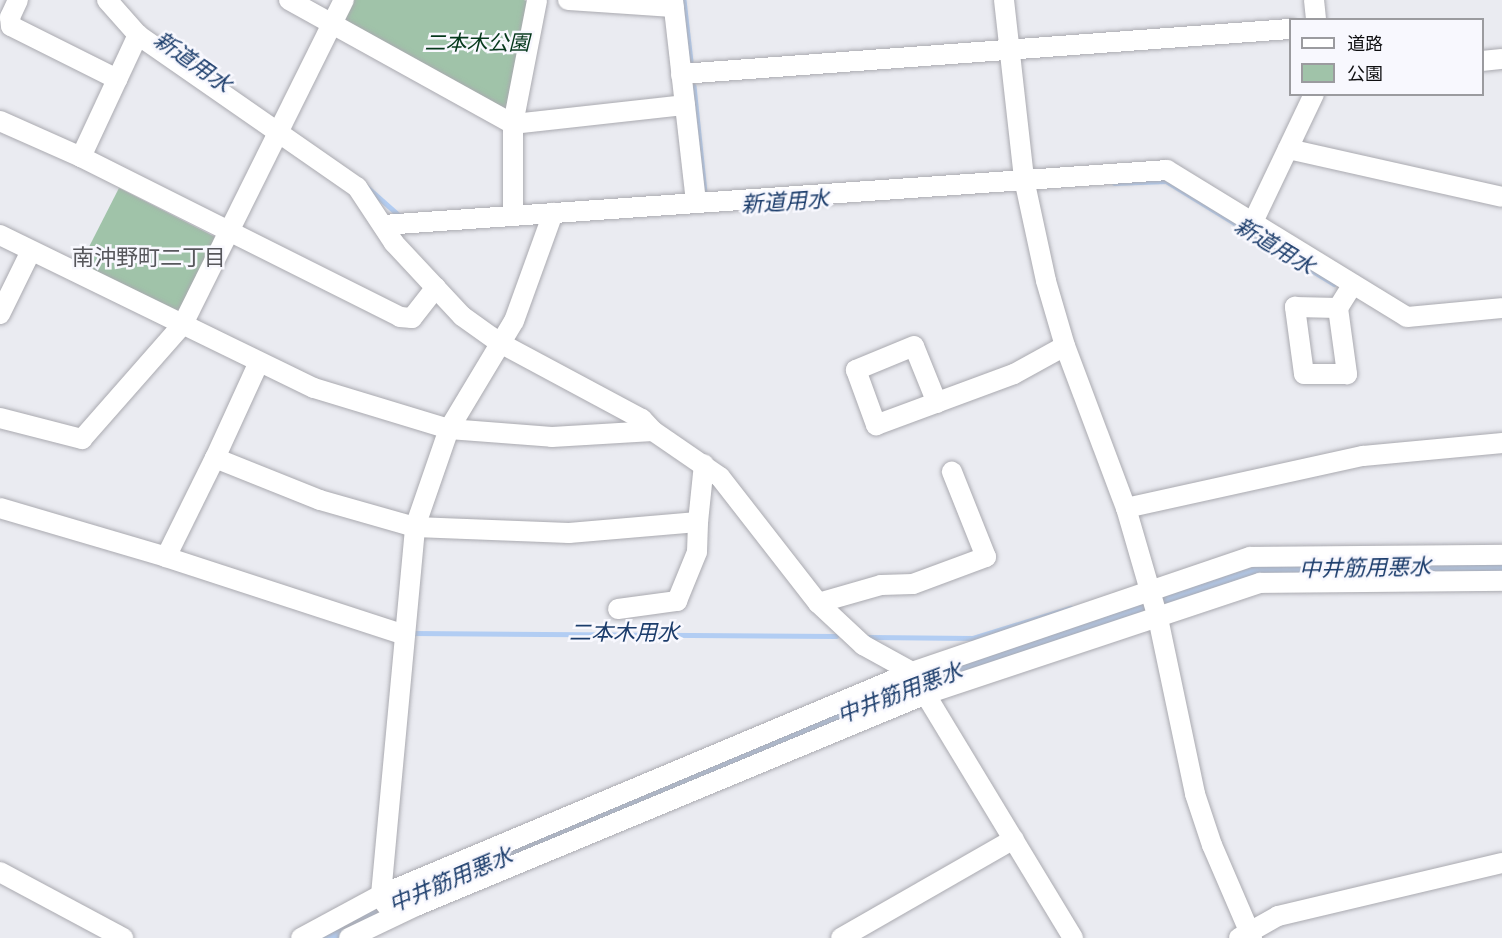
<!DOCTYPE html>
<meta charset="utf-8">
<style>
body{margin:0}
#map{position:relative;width:1502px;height:938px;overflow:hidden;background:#eaebf1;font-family:Spectral,"Noto Sans JP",serif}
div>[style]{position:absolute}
.green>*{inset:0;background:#a0c3a9;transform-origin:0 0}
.stream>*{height:4.5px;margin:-2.25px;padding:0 2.25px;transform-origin:2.25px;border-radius:2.25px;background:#b2cdf3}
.canal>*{height:15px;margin:-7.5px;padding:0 7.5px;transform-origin:7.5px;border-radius:7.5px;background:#b2cdf3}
.roads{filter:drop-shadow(0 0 2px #aaaab0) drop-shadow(0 0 2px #aaaab0)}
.minor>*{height:20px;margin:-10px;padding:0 10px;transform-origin:10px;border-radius:10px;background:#fff}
span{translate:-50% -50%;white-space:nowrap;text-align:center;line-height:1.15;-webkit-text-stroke:5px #f8f8fe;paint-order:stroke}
.park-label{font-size:21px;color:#05381b;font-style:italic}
.water-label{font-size:22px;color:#1b3c6b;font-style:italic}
.neighbourhood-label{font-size:22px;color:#57575c}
.legend{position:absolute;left:1289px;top:18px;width:195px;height:78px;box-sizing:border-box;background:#f8f8fe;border:2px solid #9b9b9f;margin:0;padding:8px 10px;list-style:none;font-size:18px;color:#0f0f11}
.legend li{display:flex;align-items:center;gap:12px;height:30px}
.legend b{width:30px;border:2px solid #9b9b9f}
</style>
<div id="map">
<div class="green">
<i style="clip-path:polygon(354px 0,524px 0,530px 3px,507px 110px,344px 21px)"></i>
<i style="left:119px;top:188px;width:114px;height:86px;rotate:27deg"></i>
</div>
<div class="stream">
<i style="left:684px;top:0;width:61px;rotate:83.5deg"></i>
<i style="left:694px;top:86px;width:108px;rotate:84.1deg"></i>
<i style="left:1114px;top:183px;width:52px;rotate:-2.2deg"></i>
<i style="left:1166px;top:181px;width:197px;rotate:31.5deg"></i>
<i style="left:366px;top:186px;width:45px;rotate:41.4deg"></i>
<i style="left:412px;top:633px;width:424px;rotate:0.4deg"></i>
<i style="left:869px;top:637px;width:104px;rotate:0.6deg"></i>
<i style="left:973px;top:638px;width:102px;rotate:-17.2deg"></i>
</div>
<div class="canal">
<i style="left:481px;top:869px;width:486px;rotate:-22.9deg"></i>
<i style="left:929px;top:680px;width:354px;rotate:-18.1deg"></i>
<i style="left:1265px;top:570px;width:237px;rotate:-0.7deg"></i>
<i style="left:327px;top:938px;width:49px;rotate:-28.1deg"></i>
<i style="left:370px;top:915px;width:54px;rotate:-22.8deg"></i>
</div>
<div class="roads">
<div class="minor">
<i style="left:18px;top:0;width:19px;rotate:115deg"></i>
<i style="left:10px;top:17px;width:9px;rotate:84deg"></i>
<i style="left:11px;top:26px;width:119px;rotate:26.6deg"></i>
<i style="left:107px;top:0;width:47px;rotate:48.5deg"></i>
<i style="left:138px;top:35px;width:267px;rotate:34.8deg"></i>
<i style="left:357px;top:187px;width:67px;rotate:56.5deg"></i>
<i style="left:394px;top:243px;width:100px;rotate:47deg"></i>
<i style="left:462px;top:316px;width:47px;rotate:35.4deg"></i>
<i style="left:500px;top:343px;width:161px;rotate:28.2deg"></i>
<i style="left:642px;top:419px;width:16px;rotate:47deg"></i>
<i style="left:653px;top:431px;width:81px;rotate:34.5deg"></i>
<i style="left:720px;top:477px;width:160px;rotate:52.1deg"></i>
<i style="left:818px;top:603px;width:62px;rotate:43deg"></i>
<i style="left:863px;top:645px;width:56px;rotate:28.9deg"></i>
<i style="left:912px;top:672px;width:311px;rotate:58.8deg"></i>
<i style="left:289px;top:0;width:256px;rotate:29deg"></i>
<i style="left:513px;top:124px;width:173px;rotate:-6.3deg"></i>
<i style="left:568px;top:0;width:106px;rotate:3.8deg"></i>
<i style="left:673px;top:0;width:202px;rotate:83.5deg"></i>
<i style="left:1004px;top:0;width:180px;rotate:83.6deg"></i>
<i style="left:1024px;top:179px;width:104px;rotate:77.8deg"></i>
<i style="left:1046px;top:281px;width:68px;rotate:73.7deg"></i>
<i style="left:1065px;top:346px;width:173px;rotate:69.4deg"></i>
<i style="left:1126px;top:508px;width:115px;rotate:73.8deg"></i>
<i style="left:1158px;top:618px;width:180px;rotate:78.1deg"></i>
<i style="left:1195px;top:794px;width:54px;rotate:71.6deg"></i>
<i style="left:1212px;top:845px;width:101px;rotate:66.7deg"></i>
<i style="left:1314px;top:0;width:20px;rotate:84deg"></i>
<i style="left:1482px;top:61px;width:20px;rotate:-6deg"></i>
<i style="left:681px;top:74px;width:611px;rotate:-4.23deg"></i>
<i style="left:0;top:121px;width:89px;rotate:24deg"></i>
<i style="left:81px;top:157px;width:357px;rotate:26.6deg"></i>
<i style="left:400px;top:317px;width:12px;rotate:5deg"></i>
<i style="left:412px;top:318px;width:39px;rotate:-52deg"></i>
<i style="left:1288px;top:149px;width:219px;rotate:12.6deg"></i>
<i style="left:81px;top:157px;width:135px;rotate:-65deg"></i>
<i style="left:513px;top:216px;width:92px;rotate:-90deg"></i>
<i style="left:513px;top:124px;width:126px;rotate:-79deg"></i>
<i style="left:1253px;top:222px;width:142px;rotate:-64.5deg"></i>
<i style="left:383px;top:225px;width:786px;rotate:-4.01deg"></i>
<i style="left:1167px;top:170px;width:281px;rotate:31.5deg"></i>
<i style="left:1407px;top:317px;width:95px;rotate:-5.4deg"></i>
<i style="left:0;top:235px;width:349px;rotate:26deg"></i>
<i style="left:314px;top:388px;width:141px;rotate:16.9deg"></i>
<i style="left:449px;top:429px;width:103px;rotate:4.4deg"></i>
<i style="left:552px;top:437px;width:101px;rotate:-3.4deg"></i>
<i style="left:1338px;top:308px;width:67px;rotate:82.2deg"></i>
<i style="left:1347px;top:374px;width:43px;rotate:180deg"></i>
<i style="left:1304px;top:374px;width:68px;rotate:-97.7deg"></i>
<i style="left:1295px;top:307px;width:43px;rotate:1.3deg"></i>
<i style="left:1338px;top:308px;width:28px;rotate:-58deg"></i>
<i style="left:0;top:314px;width:70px;rotate:-63.8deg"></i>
<i style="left:259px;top:362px;width:106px;rotate:114.6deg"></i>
<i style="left:215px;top:458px;width:113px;rotate:21.8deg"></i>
<i style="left:320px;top:500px;width:99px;rotate:15.9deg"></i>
<i style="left:415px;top:527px;width:154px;rotate:2.2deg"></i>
<i style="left:569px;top:533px;width:129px;rotate:-4.9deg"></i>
<i style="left:698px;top:522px;width:58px;rotate:-84.1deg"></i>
<i style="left:937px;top:403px;width:61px;rotate:-112deg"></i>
<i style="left:914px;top:346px;width:63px;rotate:157.5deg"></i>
<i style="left:856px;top:370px;width:59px;rotate:70deg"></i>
<i style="left:876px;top:425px;width:147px;rotate:-20.3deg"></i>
<i style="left:1014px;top:374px;width:58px;rotate:-28.8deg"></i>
<i style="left:0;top:418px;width:85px;rotate:14.4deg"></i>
<i style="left:82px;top:439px;width:153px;rotate:-48.7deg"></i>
<i style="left:183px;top:324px;width:362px;rotate:-63.6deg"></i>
<i style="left:0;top:508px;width:173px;rotate:16.4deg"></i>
<i style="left:166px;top:557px;width:251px;rotate:18.1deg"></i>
<i style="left:1126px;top:508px;width:243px;rotate:-12.4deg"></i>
<i style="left:1363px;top:456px;width:140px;rotate:-5.3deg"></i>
<i style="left:166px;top:557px;width:110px;rotate:-63.7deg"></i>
<i style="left:818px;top:603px;width:66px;rotate:-15.9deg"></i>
<i style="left:881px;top:585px;width:32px;rotate:-2deg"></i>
<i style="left:913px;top:584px;width:78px;rotate:-20.3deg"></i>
<i style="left:986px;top:557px;width:92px;rotate:-111.8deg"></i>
<i style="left:618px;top:609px;width:60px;rotate:-7.7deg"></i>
<i style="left:677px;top:601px;width:53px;rotate:-67.8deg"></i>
<i style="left:697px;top:552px;width:32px;rotate:-88deg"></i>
<i style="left:0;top:872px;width:140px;rotate:28.2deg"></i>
<i style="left:386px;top:905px;width:11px;rotate:-117deg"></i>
<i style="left:381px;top:895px;width:370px;rotate:-84.7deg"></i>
<i style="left:415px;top:527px;width:104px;rotate:-70.9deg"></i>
<i style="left:449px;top:429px;width:126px;rotate:-59deg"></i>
<i style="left:514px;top:321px;width:115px;rotate:-70.1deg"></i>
<i style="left:301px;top:938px;width:91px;rotate:-28.3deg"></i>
<i style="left:381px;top:895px;width:576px;rotate:-22.78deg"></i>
<i style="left:912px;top:672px;width:357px;rotate:-18.8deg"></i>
<i style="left:1250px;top:557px;width:252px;rotate:-0.5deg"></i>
<i style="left:349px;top:938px;width:74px;rotate:-25.5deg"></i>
<i style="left:416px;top:906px;width:552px;rotate:-22.57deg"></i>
<i style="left:926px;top:694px;width:352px;rotate:-18.4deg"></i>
<i style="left:1260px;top:583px;width:242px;rotate:-0.5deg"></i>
<i style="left:841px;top:938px;width:199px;rotate:-29.8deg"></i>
<i style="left:1239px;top:938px;width:45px;rotate:-29.4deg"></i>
<i style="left:1278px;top:916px;width:230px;rotate:-13.3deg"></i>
</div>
</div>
<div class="park-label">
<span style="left:477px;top:44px">二本木公園</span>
</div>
<div class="water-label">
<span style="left:192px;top:63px;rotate:35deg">新道用水</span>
<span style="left:785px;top:203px;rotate:-4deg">新道用水</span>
<span style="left:1274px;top:247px;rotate:31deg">新道用水</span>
<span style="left:1365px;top:569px;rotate:-1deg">中井筋用悪水</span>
<span style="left:624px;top:634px">二本木用水</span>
<span style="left:900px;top:694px;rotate:-21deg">中井筋用悪水</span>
<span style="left:451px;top:881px;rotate:-23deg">中井筋用悪水</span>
</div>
<div class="neighbourhood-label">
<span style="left:149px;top:259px">南沖野町二丁目</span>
</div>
<ul class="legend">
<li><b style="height:8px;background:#fff"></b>道路</li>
<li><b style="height:16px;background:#a0c3a9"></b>公園</li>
</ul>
</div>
